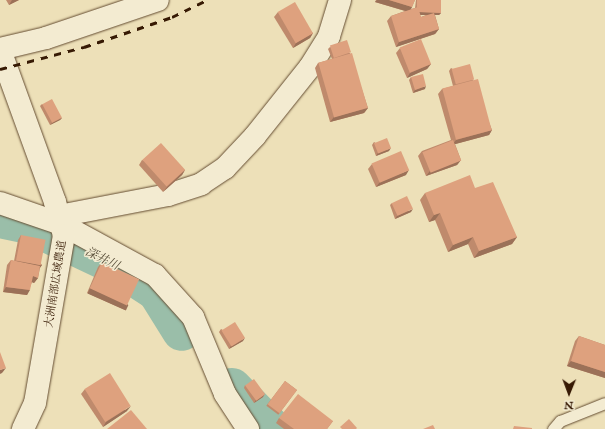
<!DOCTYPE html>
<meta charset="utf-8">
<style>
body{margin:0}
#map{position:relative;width:605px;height:429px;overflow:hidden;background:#ede0b8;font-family:"IM FELL English","Noto Serif JP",serif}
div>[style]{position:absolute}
.river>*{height:40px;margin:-20px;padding:0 20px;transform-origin:20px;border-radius:20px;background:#9abea9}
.roads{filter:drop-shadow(0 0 1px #644c31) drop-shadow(0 0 1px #644c31)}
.service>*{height:11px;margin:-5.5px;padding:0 5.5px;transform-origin:5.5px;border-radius:5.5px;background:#f3ebd1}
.minor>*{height:22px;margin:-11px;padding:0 11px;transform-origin:11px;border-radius:11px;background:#f3ebd1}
.tertiary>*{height:22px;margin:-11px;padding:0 11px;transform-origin:11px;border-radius:11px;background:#f3ebd1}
.rail>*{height:3px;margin-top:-1.5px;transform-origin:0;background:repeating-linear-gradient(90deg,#371a04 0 7px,transparent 0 14px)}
.wall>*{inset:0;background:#bf8a6c;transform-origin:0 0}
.shaded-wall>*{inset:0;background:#9b7158;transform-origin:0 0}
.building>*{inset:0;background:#dea17e;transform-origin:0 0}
span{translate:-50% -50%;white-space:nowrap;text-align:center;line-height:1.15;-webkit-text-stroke:3px #f3ebd1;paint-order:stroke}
.street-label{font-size:11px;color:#371a04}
.water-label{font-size:12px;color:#554b36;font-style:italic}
.north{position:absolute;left:549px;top:373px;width:40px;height:40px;-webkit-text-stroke:3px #f3ebd1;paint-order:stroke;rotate:181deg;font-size:11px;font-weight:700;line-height:16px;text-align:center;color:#371a04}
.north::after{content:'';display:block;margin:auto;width:14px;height:18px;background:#371a04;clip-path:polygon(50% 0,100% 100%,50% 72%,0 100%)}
</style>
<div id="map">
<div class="river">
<i style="left:0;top:218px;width:30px;rotate:12deg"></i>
<i style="left:29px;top:224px;width:101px;rotate:25.3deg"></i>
<i style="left:120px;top:267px;width:44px;rotate:33deg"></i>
<i style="left:157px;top:291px;width:47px;rotate:58deg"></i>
<i style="left:232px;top:388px;width:57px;rotate:45.7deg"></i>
</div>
<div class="roads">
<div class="service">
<i style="left:553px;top:429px;width:11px;rotate:-49deg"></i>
<i style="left:560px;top:421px;width:48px;rotate:-21.8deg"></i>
</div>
<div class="minor">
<i style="left:0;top:49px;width:47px;rotate:-13.4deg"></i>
<i style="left:46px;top:38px;width:118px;rotate:-18.7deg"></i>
<i style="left:0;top:203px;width:65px;rotate:19deg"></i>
<i style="left:61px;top:224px;width:107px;rotate:28.5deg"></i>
<i style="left:155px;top:275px;width:57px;rotate:47.9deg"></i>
<i style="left:193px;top:317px;width:83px;rotate:67.4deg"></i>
<i style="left:225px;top:394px;width:42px;rotate:56.7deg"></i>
<i style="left:59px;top:216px;width:111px;rotate:-10.9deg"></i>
<i style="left:168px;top:195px;width:35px;rotate:-18deg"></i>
<i style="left:201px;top:184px;width:29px;rotate:-34deg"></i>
<i style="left:225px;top:168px;width:44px;rotate:-46.8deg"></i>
<i style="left:255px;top:136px;width:88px;rotate:-51.4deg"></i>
<i style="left:310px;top:67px;width:36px;rotate:-58deg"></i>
<i style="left:329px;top:36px;width:38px;rotate:-73deg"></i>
</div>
<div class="tertiary">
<i style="left:0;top:50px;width:162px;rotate:70.1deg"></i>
<i style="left:55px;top:202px;width:34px;rotate:75deg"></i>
<i style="left:64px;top:235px;width:170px;rotate:99.8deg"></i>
<i style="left:35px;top:403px;width:29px;rotate:115deg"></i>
</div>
</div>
<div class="rail">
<i style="left:0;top:69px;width:87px;rotate:-14.7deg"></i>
<i style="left:84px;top:47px;width:93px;rotate:-18.8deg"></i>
<i style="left:172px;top:17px;width:39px;rotate:-26deg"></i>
</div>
<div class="wall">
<i style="clip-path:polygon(6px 0,19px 0,9px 5px)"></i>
<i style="clip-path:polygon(evenodd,376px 0,415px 0,412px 7px,411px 9px,415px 8px,416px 0,441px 0,441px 13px,439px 15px,435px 15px,439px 29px,435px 34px,396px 47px,387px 21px,391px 16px,405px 11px,375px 2px,376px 0,420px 15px,426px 15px,421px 17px,420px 15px)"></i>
<i style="clip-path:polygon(278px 12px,313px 33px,310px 38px,293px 48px,274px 17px)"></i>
<i style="clip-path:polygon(330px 47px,350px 53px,368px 108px,364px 113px,330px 122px,315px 68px,318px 63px,332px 59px,328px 49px)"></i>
<i style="clip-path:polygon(400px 48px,431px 64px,427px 69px,407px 78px,396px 53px)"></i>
<i style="clip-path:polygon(451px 68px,473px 80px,492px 130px,489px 135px,455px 144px,461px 160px,457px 165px,426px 176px,418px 156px,422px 151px,451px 140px,438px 94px,442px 89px,453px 86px,449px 71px)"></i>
<i style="clip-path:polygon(411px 77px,425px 89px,413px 93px,409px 80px)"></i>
<i style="clip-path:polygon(42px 104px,62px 118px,60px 120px,50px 125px,40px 106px)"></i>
<i style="clip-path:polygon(374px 142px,389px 151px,376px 156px,372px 145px)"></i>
<i style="clip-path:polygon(142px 160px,185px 170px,182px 175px,163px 192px,139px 165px)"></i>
<i style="clip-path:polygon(372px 164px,406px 175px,376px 187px,368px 169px)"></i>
<i style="clip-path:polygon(475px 188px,517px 237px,512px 244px,474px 258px,468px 244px,448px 252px,435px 220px,429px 222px,420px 200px,425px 193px)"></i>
<i style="clip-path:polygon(392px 203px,411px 212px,395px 219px,390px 205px)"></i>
<i style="clip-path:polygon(21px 235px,42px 265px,40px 268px,38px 278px,34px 283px,32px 282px,27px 295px,3px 292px,7px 265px,11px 260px,14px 261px,18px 240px)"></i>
<i style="clip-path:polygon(102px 262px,128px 305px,125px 310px,87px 293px,98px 267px)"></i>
<i style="clip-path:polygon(221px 329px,243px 341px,229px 349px,219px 332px)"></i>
<i style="clip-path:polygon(579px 336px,605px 345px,605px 378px,567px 366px,575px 341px)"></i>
<i style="left:285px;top:381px;width:15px;height:31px;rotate:37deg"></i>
<i style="clip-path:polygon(245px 385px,263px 397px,254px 403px,244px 388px)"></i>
<i style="clip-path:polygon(85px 389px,127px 411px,103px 427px,81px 394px)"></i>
<i style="clip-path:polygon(279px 418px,333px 421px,327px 429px,284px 429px,276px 423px)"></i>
</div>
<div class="shaded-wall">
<i style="clip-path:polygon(12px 0,19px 0,9px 5px)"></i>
<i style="clip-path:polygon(377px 0,389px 0,412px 7px,409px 12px,375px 2px)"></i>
<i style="clip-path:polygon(417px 12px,441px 13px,439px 15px,415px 15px)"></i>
<i style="clip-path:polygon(439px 29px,435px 34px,396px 47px,399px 42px)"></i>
<i style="clip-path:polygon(313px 33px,310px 38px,293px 48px,296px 43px)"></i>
<i style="clip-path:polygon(431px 64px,427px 69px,407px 78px,410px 73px)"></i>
<i style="clip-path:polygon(426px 86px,425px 89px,413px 93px,415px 90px)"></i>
<i style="clip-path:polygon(368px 108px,364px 113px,330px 122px,334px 117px)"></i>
<i style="clip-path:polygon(62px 118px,60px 120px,50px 125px,52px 123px)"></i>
<i style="clip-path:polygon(492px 130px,489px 135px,452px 145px,456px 140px)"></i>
<i style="clip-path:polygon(391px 148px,389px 151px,376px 156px,378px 153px)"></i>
<i style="clip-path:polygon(461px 160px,457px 165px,426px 176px,430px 171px)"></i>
<i style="clip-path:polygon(185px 170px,182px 175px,163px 192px,167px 187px)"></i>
<i style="clip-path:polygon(409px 170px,406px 175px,376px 187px,380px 182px)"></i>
<i style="clip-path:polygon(413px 209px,411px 212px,395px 219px,397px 216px)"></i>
<i style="clip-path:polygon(440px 213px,435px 220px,429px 222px,434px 215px)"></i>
<i style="clip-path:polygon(473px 237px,468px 244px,448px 252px,453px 245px)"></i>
<i style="clip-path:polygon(517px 237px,512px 244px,474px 258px,479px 251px)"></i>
<i style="clip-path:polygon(17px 261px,42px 265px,38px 270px,13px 266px)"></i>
<i style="clip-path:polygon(33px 276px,38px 278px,34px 283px,29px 281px)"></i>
<i style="clip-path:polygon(6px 287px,30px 290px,27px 295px,3px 292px)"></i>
<i style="left:90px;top:288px;width:42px;height:6px;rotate:24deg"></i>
<i style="clip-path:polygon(245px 338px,243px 341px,229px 349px,231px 346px)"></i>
<i style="clip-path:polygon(571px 361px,605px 372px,605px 378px,567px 366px)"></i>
<i style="clip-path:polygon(6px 368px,2px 373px,0 374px,0 370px)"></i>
<i style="clip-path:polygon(265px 394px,263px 397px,254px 403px,256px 400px)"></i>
<i style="clip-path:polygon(131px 406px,127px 411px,103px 427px,106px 422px)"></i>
</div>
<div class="building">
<i style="clip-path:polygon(389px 0,415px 0,412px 7px)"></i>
<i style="clip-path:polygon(417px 0,441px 0,441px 13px,419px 12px,417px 7px)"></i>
<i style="left:295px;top:2px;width:36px;height:20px;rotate:60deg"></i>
<i style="clip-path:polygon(418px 7px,421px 17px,434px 13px,439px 29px,399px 42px,391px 16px)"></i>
<i style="left:421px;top:39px;width:27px;height:23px;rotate:68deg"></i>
<i style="left:347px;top:40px;width:13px;height:18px;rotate:72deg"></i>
<i style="left:352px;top:53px;width:57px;height:35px;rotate:74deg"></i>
<i style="left:470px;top:64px;width:16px;height:19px;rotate:75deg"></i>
<i style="clip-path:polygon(423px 74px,426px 86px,415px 90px,411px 77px)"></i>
<i style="left:478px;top:79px;width:53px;height:37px;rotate:75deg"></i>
<i style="left:52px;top:99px;width:21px;height:11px;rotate:62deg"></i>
<i style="left:387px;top:138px;width:11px;height:14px;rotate:68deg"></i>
<i style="left:453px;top:140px;width:22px;height:33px;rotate:68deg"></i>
<i style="left:161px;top:143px;width:36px;height:25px;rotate:48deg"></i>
<i style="left:401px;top:151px;width:21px;height:32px;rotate:67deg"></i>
<i style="clip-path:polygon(470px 175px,475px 188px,493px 182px,517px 237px,479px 251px,473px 237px,453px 245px,440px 213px,434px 215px,425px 193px)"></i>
<i style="left:407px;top:196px;width:14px;height:17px;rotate:65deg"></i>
<i style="left:21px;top:235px;width:25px;height:26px;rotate:11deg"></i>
<i style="clip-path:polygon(11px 260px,40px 266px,38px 278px,33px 276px,30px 290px,6px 287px)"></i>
<i style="left:102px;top:262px;width:41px;height:29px;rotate:25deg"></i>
<i style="left:235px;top:322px;width:19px;height:16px;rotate:58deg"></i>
<i style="clip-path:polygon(579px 336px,605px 345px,605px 372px,571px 361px)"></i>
<i style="clip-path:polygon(0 352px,6px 368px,0 370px)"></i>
<i style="left:110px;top:373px;width:39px;height:30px;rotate:58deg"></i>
<i style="left:254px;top:379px;width:19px;height:11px;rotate:54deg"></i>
<i style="left:285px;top:381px;width:15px;height:29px;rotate:37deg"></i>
<i style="clip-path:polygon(298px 394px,333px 421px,327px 429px,294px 429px,279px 418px)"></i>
<i style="clip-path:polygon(131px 410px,147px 429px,107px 429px)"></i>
<i style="clip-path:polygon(349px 419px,357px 428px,356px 429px,342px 429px,340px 427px)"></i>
<i style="clip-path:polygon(433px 425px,435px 429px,423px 429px)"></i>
<i style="clip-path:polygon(514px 426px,532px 428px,532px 429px,513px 429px)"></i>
</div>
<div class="street-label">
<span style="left:56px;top:284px;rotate:-81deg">大洲南部広域農道</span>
</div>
<div class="water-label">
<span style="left:102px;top:259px;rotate:26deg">深井川</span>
</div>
<div class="north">N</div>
</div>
